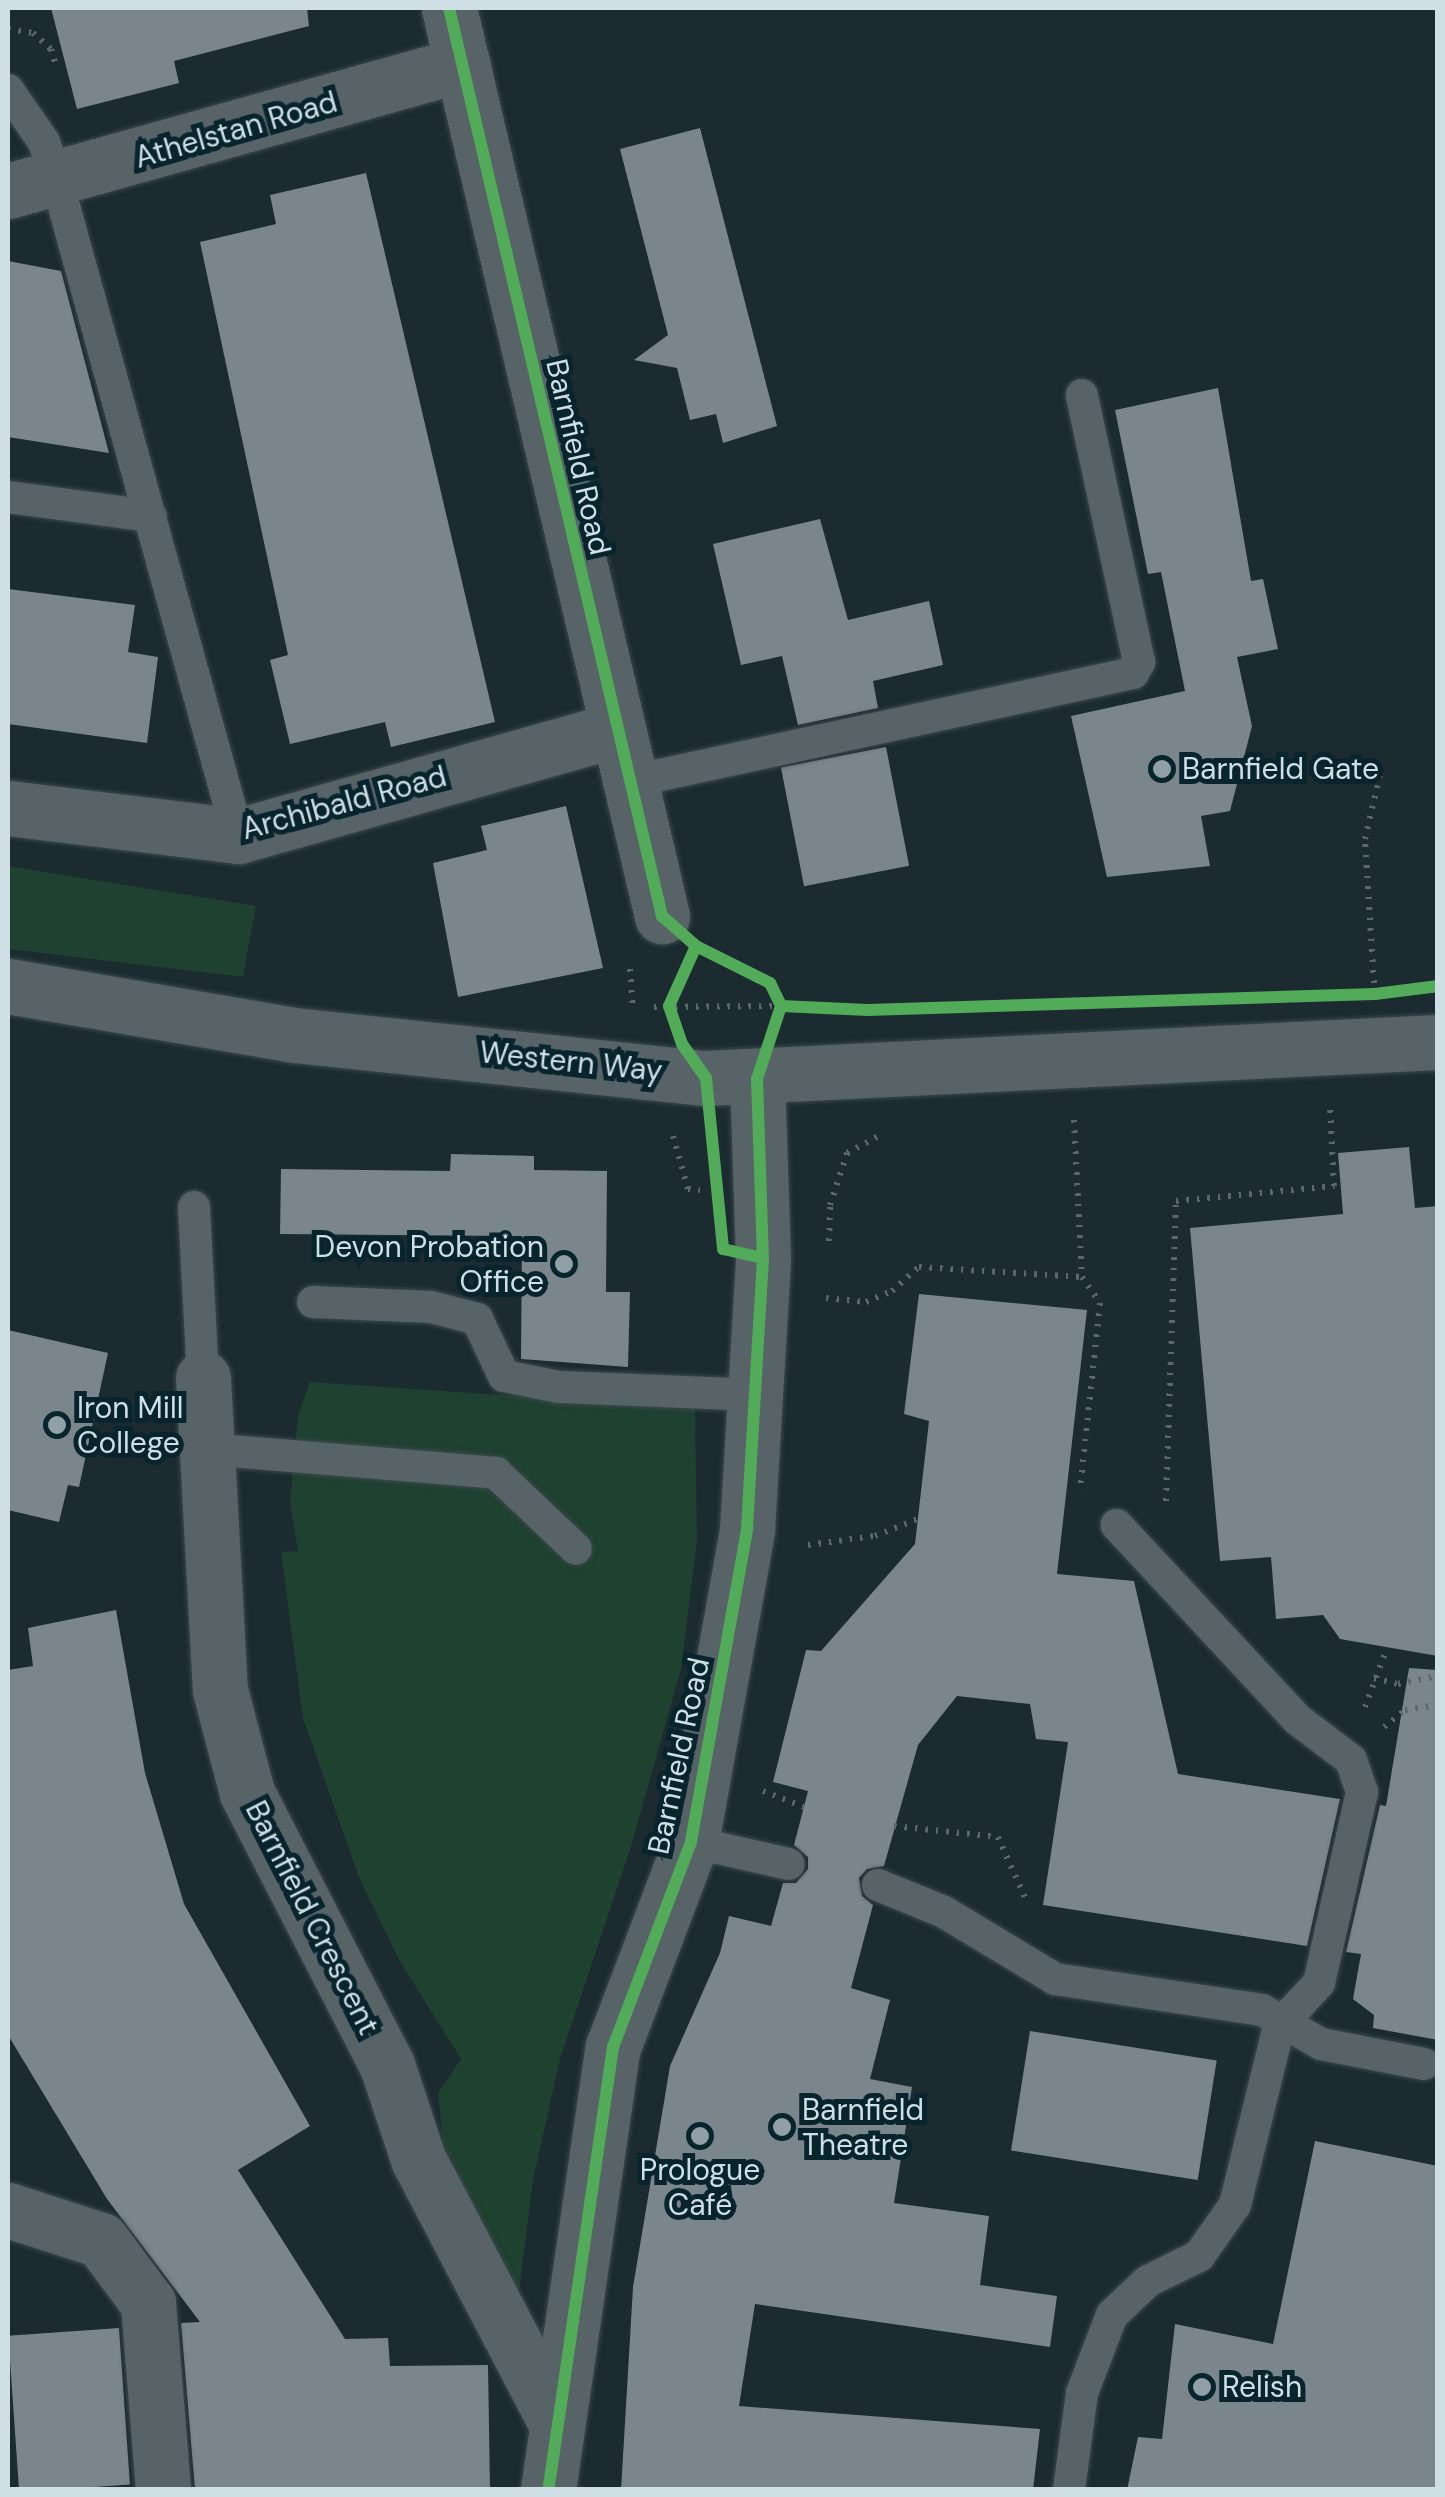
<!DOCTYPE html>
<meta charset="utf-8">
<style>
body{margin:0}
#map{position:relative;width:1445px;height:2497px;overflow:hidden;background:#1b2b30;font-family:"DM Sans",sans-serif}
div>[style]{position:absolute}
.green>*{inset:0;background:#1e4130}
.building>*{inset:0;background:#7b868c;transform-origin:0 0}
.path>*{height:6px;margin-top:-3px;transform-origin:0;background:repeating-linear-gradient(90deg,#5c676b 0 2.5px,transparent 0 10.5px)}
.roads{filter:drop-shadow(0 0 2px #3c484c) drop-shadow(0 0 2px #3c484c)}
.lane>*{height:32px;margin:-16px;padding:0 16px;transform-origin:16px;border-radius:16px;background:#576367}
.street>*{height:55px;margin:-27.5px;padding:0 27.5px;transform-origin:27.5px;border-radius:27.5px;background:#576367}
.secondary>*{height:55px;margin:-27.5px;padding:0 27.5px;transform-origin:27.5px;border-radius:27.5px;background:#576367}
.cycleway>*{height:12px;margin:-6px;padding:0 6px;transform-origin:6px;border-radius:6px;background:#51ab58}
.dots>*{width:28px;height:28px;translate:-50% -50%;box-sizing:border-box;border:5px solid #08252e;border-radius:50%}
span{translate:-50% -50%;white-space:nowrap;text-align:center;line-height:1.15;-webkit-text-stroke:10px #08252e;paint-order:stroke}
.street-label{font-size:30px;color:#cfdfe5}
.poi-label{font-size:30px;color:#cfdfe5}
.left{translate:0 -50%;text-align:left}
.right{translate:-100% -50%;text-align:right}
.frame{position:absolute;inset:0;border:10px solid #cfdfe5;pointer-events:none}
</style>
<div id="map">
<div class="green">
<i style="clip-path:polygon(8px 866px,256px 906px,243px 977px,8px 949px)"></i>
<i style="clip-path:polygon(310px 1382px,695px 1408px,697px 1540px,681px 1669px,630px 1850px,560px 2059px,533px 2180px,517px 2307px,444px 2154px,438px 2093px,461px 2059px,399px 1960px,358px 1875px,303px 1718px,281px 1552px,298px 1551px,290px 1503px,298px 1415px)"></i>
</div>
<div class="building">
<i style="clip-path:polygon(51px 8px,307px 8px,309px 26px,174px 61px,179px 83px,77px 109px)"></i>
<i style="clip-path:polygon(700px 128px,777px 426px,723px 443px,716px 414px,690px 420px,677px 368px,634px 360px,668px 335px,620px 149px)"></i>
<i style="clip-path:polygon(366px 173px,495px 722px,391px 747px,385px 722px,290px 744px,270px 660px,288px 655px,200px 242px,276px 224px,270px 195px)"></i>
<i style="clip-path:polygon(8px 261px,61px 271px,109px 453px,8px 437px)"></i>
<i style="clip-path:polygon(1218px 388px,1251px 581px,1263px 579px,1278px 649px,1237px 657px,1252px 726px,1230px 811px,1201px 816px,1210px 866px,1107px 877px,1071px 716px,1185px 691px,1161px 572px,1148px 574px,1115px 410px)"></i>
<i style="clip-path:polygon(820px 519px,848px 620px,929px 601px,943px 665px,873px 681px,878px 708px,798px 725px,782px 656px,741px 665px,713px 544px)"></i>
<i style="clip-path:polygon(8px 589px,135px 605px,128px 652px,158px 657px,147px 743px,8px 724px)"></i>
<i style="left:886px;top:747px;width:121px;height:107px;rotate:79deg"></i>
<i style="clip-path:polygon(566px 806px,603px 968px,458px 997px,433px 863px,487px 850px,481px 826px)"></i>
<i style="clip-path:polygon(1409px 1147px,1415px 1208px,1438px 1206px,1438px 1656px,1340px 1639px,1323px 1615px,1276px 1619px,1271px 1557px,1220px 1561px,1190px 1228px,1343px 1214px,1338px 1153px)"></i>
<i style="clip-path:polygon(451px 1154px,534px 1156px,534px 1170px,607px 1171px,606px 1292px,630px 1292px,628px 1367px,521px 1359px,522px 1236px,280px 1234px,281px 1169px,450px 1171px)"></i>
<i style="clip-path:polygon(919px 1294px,1087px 1310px,1057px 1574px,1134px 1581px,1178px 1774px,1340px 1799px,1307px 1946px,1043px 1905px,1068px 1742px,1036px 1739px,1030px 1704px,957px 1696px,918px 1745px,884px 1866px,867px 1869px,859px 1878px,862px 1896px,873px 1905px,851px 1988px,890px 2000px,870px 2079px,912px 2087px,894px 2203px,989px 2216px,980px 2285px,1057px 2296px,1050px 2347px,755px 2304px,739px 2406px,1040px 2429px,1033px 2490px,621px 2490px,633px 2287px,670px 2066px,720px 1953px,729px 1916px,771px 1926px,783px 1883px,796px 1883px,808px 1869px,808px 1857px,794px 1845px,808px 1791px,773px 1782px,806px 1650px,821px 1651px,915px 1544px,929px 1421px,904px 1414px)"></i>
<i style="clip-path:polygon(8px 1330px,108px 1353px,79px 1487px,68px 1485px,59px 1522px,8px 1510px)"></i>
<i style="clip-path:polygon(116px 1610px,145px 1773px,184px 1904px,310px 2126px,238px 2170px,345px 2339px,388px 2338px,390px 2366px,488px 2365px,490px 2490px,195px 2490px,181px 2323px,200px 2322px,107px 2199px,8px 2035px,8px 1670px,33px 1666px,28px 1628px)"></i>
<i style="clip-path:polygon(1409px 1668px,1438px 1670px,1438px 2040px,1373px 2028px,1374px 2015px,1353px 1999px,1361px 1954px,1346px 1952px,1380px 1805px,1386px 1806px)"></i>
<i style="left:1030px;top:2031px;width:189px;height:121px;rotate:9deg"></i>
<i style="clip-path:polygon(1315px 2141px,1438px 2166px,1438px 2490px,1127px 2490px,1138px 2437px,1162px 2439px,1175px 2324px,1273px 2344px)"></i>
<i style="left:119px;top:2328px;width:157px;height:111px;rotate:86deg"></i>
</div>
<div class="path">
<i style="left:8px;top:29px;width:25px;rotate:9deg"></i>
<i style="left:33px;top:33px;width:24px;rotate:42deg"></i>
<i style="left:51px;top:49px;width:18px;rotate:74deg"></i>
<i style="left:630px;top:969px;width:42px;rotate:85.9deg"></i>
<i style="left:1374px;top:983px;width:144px;rotate:-93.6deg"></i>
<i style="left:1365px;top:839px;width:70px;rotate:-76.8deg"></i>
<i style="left:654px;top:1007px;width:127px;rotate:-0.5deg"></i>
<i style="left:1074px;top:1120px;width:157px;rotate:87.1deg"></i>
<i style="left:1082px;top:1277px;width:32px;rotate:55deg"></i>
<i style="left:1100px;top:1303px;width:189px;rotate:96.1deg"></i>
<i style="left:673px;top:1136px;width:55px;rotate:74.2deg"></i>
<i style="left:688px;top:1189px;width:12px;rotate:5deg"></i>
<i style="left:829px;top:1241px;width:36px;rotate:-88deg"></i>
<i style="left:830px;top:1205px;width:55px;rotate:-71.9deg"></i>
<i style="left:847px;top:1153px;width:42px;rotate:-28.4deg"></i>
<i style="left:826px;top:1298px;width:40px;rotate:5.7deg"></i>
<i style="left:866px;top:1302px;width:28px;rotate:-23deg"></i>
<i style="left:892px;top:1291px;width:36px;rotate:-42deg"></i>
<i style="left:919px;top:1267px;width:163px;rotate:3.5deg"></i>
<i style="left:1166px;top:1501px;width:300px;rotate:-88.1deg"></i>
<i style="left:1176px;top:1201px;width:159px;rotate:-5.4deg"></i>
<i style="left:1334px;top:1186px;width:79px;rotate:-92.9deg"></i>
<i style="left:808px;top:1545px;width:68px;rotate:-7.7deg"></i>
<i style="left:875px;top:1536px;width:46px;rotate:-21.6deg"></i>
<i style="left:1374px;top:1678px;width:25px;rotate:14deg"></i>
<i style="left:1398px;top:1684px;width:41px;rotate:-11.3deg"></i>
<i style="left:1365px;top:1707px;width:63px;rotate:-69.6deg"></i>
<i style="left:1384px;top:1727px;width:27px;rotate:-39deg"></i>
<i style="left:1405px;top:1710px;width:33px;rotate:-9deg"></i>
<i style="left:763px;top:1791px;width:44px;rotate:21.3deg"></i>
<i style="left:894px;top:1826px;width:105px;rotate:6deg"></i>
<i style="left:998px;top:1837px;width:69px;rotate:66deg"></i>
</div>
<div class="roads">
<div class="lane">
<i style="left:8px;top:90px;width:63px;rotate:55.3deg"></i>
<i style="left:44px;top:142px;width:41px;rotate:71.6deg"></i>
<i style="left:57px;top:181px;width:680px;rotate:74.55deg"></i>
<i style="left:8px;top:497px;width:144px;rotate:7.6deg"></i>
<i style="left:628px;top:782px;width:517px;rotate:-12.18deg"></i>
<i style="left:1133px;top:673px;width:13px;rotate:-61deg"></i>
<i style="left:1139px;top:662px;width:273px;rotate:-102.1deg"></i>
<i style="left:194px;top:1207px;width:171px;rotate:87deg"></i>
<i style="left:313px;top:1302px;width:118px;rotate:2.4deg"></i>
<i style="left:431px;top:1307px;width:48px;rotate:14.6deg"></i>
<i style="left:477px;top:1319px;width:63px;rotate:64.7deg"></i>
<i style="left:504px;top:1376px;width:56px;rotate:11.3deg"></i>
<i style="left:559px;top:1387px;width:196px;rotate:2.3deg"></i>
<i style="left:207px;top:1449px;width:290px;rotate:4.7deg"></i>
<i style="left:496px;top:1473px;width:110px;rotate:43.5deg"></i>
<i style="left:691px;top:1842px;width:100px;rotate:12.7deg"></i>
<i style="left:878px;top:1885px;width:71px;rotate:22.2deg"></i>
<i style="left:944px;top:1912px;width:130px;rotate:31.1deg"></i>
<i style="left:1055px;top:1979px;width:209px;rotate:8.5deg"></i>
<i style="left:1262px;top:2010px;width:68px;rotate:30deg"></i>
<i style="left:1321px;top:2044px;width:105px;rotate:11deg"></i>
<i style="left:1069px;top:2490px;width:98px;rotate:-82.4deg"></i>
<i style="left:1082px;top:2393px;width:84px;rotate:-69deg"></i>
<i style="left:1112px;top:2315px;width:50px;rotate:-43.4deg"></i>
<i style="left:1148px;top:2281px;width:57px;rotate:-26.1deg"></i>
<i style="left:1199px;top:2256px;width:62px;rotate:-54.8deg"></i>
<i style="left:1235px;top:2205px;width:184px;rotate:-76.2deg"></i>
<i style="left:1279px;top:2026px;width:59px;rotate:-47.1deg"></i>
<i style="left:1319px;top:1983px;width:196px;rotate:-77.3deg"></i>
<i style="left:1362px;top:1792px;width:34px;rotate:-109deg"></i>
<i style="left:1351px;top:1760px;width:68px;rotate:-142.8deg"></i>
<i style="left:1297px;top:1719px;width:265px;rotate:-132.9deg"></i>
</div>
<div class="street">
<i style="left:449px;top:8px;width:933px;rotate:76.8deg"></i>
<i style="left:8px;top:191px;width:472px;rotate:-15.6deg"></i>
<i style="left:8px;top:808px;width:232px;rotate:6.9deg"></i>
<i style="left:238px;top:836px;width:392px;rotate:-15.7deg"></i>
<i style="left:203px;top:1378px;width:312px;rotate:86.9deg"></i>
<i style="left:220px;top:1690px;width:106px;rotate:75.3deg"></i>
<i style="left:247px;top:1793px;width:306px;rotate:62.8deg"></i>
<i style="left:387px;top:2065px;width:99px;rotate:71.7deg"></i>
<i style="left:418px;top:2159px;width:296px;rotate:62.4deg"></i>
<i style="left:8px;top:2210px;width:98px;rotate:17.9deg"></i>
<i style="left:101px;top:2240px;width:79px;rotate:53.3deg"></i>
<i style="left:148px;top:2303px;width:188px;rotate:85.4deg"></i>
<i style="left:548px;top:2490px;width:448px;rotate:-81.7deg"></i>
<i style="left:613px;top:2047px;width:219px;rotate:-69.2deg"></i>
<i style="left:691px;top:1842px;width:317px;rotate:-79.8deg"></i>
<i style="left:747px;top:1530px;width:272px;rotate:-86.6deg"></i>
<i style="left:763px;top:1258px;width:179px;rotate:-91.9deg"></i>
</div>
<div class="secondary">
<i style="left:8px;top:986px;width:290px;rotate:9.7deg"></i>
<i style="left:294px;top:1035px;width:414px;rotate:6deg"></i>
<i style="left:706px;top:1078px;width:733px;rotate:-2.82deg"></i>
</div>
</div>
<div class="cycleway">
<i style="left:449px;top:8px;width:933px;rotate:76.8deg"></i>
<i style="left:662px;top:916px;width:45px;rotate:41.4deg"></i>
<i style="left:696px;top:946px;width:83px;rotate:26.6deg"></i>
<i style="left:770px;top:983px;width:25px;rotate:64deg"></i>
<i style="left:781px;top:1006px;width:77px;rotate:108.2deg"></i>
<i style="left:757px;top:1079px;width:179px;rotate:88.1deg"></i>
<i style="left:763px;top:1258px;width:272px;rotate:93.4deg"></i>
<i style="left:747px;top:1530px;width:317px;rotate:100.2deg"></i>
<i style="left:691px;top:1842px;width:219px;rotate:110.8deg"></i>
<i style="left:613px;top:2047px;width:448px;rotate:98.3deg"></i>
<i style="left:696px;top:946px;width:66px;rotate:114.2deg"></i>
<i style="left:669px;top:1006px;width:40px;rotate:71.1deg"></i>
<i style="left:682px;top:1044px;width:42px;rotate:54.8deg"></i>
<i style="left:706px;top:1078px;width:172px;rotate:84.3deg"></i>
<i style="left:723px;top:1249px;width:41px;rotate:12.7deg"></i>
<i style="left:781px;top:1006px;width:87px;rotate:2.6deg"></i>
<i style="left:868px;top:1010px;width:507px;rotate:-1.81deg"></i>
<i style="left:1375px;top:994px;width:64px;rotate:-7.2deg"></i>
</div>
<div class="dots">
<i style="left:1162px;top:769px;background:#90a0a6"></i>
<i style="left:564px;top:1264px;background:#90a0a6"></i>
<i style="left:57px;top:1425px;background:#90a0a6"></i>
<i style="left:782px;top:2127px;background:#90a0a6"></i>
<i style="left:700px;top:2136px;background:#90a0a6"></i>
<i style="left:1202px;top:2387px;background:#90a0a6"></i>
</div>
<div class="street-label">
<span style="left:236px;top:130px;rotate:-16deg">Athelstan Road</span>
<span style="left:578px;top:457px;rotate:77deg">Barnfield Road</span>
<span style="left:344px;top:803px;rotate:-15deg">Archibald Road</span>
<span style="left:571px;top:1062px;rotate:6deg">Western Way</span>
<span style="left:679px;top:1756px;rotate:-78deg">Barnfield Road</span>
<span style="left:312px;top:1918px;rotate:63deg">Barnfield Crescent</span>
</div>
<div class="poi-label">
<span class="left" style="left:1182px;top:769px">Barnfield Gate</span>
<span class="right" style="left:544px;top:1264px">Devon Probation<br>Office</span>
<span class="left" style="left:77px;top:1425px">Iron Mill<br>College</span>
<span class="left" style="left:802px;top:2127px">Barnfield<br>Theatre</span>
<span style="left:700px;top:2187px">Prologue<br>Café</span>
<span class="left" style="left:1222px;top:2387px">Relish</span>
</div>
<div class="frame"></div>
</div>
